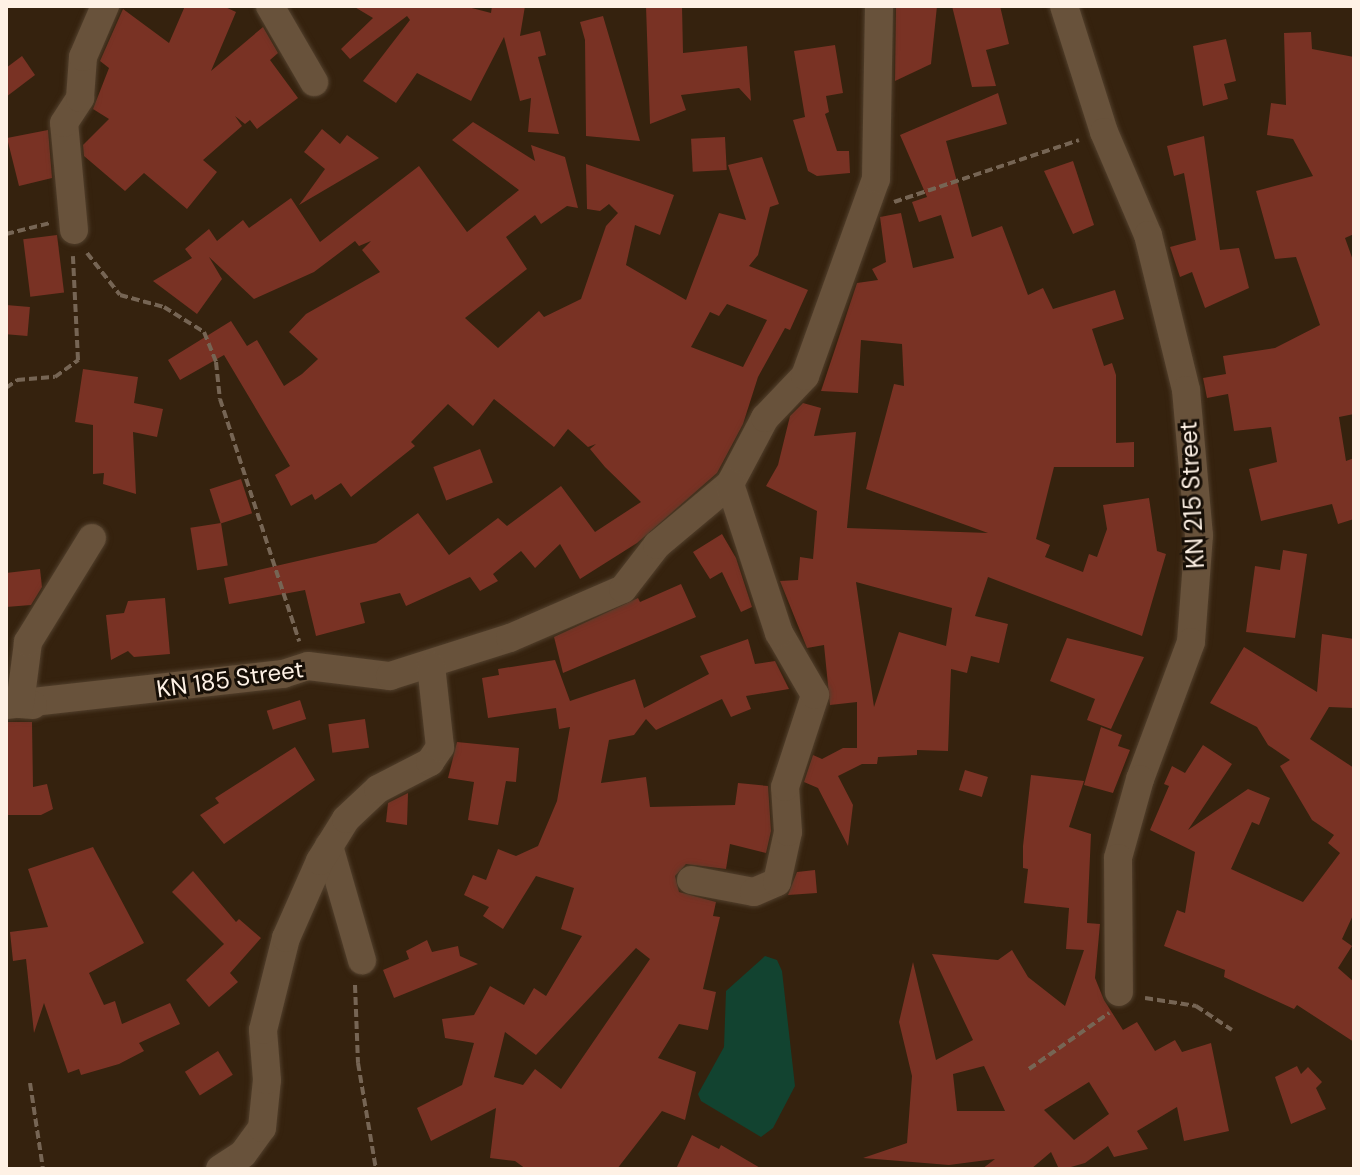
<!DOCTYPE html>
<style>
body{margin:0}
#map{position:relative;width:1360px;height:1175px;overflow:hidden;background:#35220e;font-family:"DM Sans",sans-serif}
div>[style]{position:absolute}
.green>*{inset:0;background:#124330}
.building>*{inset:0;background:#793224;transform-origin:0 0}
.path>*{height:4px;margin-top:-2px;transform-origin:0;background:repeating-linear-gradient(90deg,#766554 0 8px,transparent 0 12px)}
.roads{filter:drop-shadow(0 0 2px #513f2c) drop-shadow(0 0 2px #513f2c)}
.minor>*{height:28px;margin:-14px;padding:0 14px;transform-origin:14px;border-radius:14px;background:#68523b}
span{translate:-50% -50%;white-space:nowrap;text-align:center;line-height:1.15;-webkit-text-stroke:6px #160e06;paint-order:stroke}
.street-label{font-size:24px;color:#fef1e5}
.frame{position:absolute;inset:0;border:8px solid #fef1e5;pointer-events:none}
</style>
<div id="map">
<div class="green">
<i style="clip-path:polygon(765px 956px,777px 960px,782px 971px,795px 1086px,773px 1128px,761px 1137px,701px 1101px,698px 1094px,724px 1047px,726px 991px)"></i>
</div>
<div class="building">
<i style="clip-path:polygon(185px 6px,223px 6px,236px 12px,211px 71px,263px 27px,278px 53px,270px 60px,298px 98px,257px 129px,250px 120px,245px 124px,235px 116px,242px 126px,203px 160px,217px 172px,187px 209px,144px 173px,125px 191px,84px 156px,83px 145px,109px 119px,93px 109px,109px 68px,100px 61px,123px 9px,169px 43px)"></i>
<i style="clip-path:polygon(353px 6px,464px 6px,491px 13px,492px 6px,525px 6px,520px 36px,540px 31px,546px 55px,538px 57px,559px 134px,528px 132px,531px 98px,520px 101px,504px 37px,471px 101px,417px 73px,396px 103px,363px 81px,410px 20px,407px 16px,350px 59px,341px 49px,373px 18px)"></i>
<i style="clip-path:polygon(646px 6px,682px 6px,683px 53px,747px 46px,751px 101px,739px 88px,681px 95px,686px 110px,650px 124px)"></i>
<i style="clip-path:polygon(896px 6px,937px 6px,931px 64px,895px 81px)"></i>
<i style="clip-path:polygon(952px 6px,1000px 6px,1009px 44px,986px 50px,996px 86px,972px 87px)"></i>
<i style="clip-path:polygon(603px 16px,640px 141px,586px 136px,585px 40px,580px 22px)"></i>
<i style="clip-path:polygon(1311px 32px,1312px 49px,1354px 57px,1354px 234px,1345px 238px,1354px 263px,1354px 414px,1339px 417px,1346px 461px,1354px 458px,1354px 519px,1338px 524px,1332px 504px,1261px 521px,1249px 469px,1277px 462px,1271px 427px,1234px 431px,1228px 394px,1207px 398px,1203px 378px,1226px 374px,1223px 356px,1275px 348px,1320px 325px,1296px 257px,1275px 259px,1256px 191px,1313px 176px,1293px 139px,1267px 135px,1271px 103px,1286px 105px,1284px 33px)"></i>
<i style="clip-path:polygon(1226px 39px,1236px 81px,1224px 84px,1228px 99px,1203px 106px,1193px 46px)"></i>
<i style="clip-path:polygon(835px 45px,843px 93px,826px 96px,829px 112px,825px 114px,837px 151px,849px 151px,850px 173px,817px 176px,808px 171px,793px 120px,805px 117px,794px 51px)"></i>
<i style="clip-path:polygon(22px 56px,35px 75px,6px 97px,6px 68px)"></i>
<i style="clip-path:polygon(evenodd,998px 93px,1007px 124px,946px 141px,972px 237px,1002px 226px,1028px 295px,1043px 288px,1053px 309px,1115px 290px,1124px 319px,1092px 329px,1104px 366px,1112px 363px,1116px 375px,1116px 443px,1134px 442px,1134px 467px,1054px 467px,1036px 539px,1050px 545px,1045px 557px,1083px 572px,1089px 554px,1097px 557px,1107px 529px,1103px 505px,1149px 498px,1157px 551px,1166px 554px,1142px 636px,988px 577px,975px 616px,1008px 624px,999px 663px,971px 656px,967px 673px,951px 669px,948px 751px,917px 750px,917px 755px,878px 757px,877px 764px,862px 764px,838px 776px,853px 805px,848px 846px,818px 788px,804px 782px,813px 755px,822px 759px,843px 748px,857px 748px,857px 702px,830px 705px,824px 645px,807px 648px,780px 581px,798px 580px,800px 557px,813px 559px,817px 511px,766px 486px,778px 465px,790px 416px,803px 403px,821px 408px,814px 436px,856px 432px,847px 528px,988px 533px,866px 489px,894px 384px,904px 386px,902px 344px,861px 340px,858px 393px,821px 391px,857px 283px,878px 280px,872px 269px,886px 262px,880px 217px,901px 213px,913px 268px,954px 258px,941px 215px,919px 222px,912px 202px,927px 197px,900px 135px,998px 93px,856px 582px,952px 608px,946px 646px,899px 632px,874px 707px,856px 582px)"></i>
<i style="clip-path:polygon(evenodd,473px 122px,535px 161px,531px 145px,565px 157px,578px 208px,567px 206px,541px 224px,535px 215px,506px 237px,527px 269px,465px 318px,498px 348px,539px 311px,544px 317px,581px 299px,606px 226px,618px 213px,609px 204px,600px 211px,587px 209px,586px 164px,674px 195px,660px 235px,635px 225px,626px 265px,686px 300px,719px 213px,746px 220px,728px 165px,762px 157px,779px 204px,770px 207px,758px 255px,749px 266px,808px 290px,790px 330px,785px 328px,758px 377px,743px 424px,717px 473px,637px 543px,580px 579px,560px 544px,535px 568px,521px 551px,493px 574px,498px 581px,480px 591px,470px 577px,406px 606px,400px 593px,360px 603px,365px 623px,316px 636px,305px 590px,229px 604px,224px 578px,376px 543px,418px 513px,449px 555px,498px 518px,507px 526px,561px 486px,595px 532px,641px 502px,605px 467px,590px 449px,596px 444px,588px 447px,568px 429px,554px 447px,494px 399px,473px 426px,448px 404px,411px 442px,415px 446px,351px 497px,341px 483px,315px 500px,312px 494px,291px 506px,275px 475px,290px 466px,224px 355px,180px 380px,168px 360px,231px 321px,247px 346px,257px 340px,284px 386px,302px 374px,318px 359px,289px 332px,306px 314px,380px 272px,362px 250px,371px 241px,359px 246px,355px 241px,314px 272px,254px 299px,209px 257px,222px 279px,197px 314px,153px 281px,192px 258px,185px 249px,209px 229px,217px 241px,243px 220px,249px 228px,291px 198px,320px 242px,419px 166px,467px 232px,519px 190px,452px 140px,473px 122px,727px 304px,767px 320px,743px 367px,691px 347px,710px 312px,719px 316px,727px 304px)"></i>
<i style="clip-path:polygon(322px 129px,340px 144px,347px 135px,379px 158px,299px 205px,325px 169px,304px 152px)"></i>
<i style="clip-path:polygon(48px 130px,52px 178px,19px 186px,7px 138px)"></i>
<i style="clip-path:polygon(1204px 136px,1220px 250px,1239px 248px,1249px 288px,1205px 308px,1192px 272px,1180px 277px,1170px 247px,1196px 240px,1184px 173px,1174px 176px,1167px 146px)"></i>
<i style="left:725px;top:137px;width:33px;height:34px;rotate:87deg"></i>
<i style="clip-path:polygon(1073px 161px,1094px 225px,1073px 234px,1044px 171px)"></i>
<i style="left:57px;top:235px;width:58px;height:34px;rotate:83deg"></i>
<i style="left:6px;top:305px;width:24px;height:29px;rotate:5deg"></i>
<i style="clip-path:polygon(83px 369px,138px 377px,134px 403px,163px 409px,157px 437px,133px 432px,136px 494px,103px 484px,104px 473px,93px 474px,93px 425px,75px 422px)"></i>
<i style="left:480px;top:449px;width:36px;height:50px;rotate:69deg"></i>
<i style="left:241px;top:479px;width:36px;height:33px;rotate:72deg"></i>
<i style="left:221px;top:523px;width:43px;height:31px;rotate:81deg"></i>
<i style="clip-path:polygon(722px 534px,736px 558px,752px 607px,741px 612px,722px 572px,710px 579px,693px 552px)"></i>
<i style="clip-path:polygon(1283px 550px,1307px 554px,1295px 638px,1246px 632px,1255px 566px,1280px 570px)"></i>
<i style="clip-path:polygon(40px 569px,42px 587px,31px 605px,6px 607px,6px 573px)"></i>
<i style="clip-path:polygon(681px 584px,696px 617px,563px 673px,554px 637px,638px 598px,640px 602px)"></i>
<i style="clip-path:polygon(165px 598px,170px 654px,134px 657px,128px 651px,111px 660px,106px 615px,124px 613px,128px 601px)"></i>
<i style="clip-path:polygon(1322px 634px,1354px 639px,1354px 708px,1329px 707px,1310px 739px,1354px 768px,1354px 913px,1342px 939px,1352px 946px,1338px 968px,1354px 982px,1354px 1042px,1297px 1005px,1294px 1009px,1224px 977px,1225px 970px,1164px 946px,1177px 910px,1185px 913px,1195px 852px,1150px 830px,1169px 786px,1164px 784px,1172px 766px,1185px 773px,1203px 745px,1232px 764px,1188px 830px,1248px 789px,1270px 798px,1259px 825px,1252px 822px,1231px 869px,1303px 902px,1340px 853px,1328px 843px,1334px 835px,1312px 820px,1280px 766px,1290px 760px,1268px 745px,1257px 727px,1210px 703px,1244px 647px,1317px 692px)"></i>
<i style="clip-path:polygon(1067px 638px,1144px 657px,1111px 729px,1087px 720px,1095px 699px,1050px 681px)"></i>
<i style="clip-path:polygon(evenodd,748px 639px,755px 664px,775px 661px,789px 689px,746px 696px,751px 709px,731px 717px,722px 699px,656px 730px,646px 719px,634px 735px,609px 740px,601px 783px,646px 777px,650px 807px,735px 805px,738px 783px,768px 786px,771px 831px,766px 853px,730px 844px,726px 869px,686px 864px,675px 876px,679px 892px,716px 902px,713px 916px,720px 917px,703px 989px,716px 992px,708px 1030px,679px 1024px,658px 1058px,696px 1072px,685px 1120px,662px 1111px,617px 1169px,526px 1169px,515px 1161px,490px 1158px,496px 1108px,431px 1141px,417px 1108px,462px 1085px,474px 1043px,445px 1038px,442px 1019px,474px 1015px,490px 986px,524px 1005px,534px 988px,546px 996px,582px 936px,561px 929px,574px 888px,536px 876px,503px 929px,483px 916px,489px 907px,464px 895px,473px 875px,486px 880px,498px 849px,516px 856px,538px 846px,557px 801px,570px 727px,559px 729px,556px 708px,488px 718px,482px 678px,499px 675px,498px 669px,555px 660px,570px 701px,635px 679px,644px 708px,709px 674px,700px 656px,748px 639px,636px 948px,650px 959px,561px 1089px,535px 1069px,523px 1085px,494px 1077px,505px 1032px,536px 1055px,636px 948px)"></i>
<i style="left:300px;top:700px;width:20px;height:35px;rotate:72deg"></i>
<i style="left:365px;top:719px;width:29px;height:37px;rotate:82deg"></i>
<i style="clip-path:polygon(6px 722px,32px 722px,33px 787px,47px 784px,53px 809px,41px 815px,7px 815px)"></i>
<i style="clip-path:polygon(1101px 727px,1122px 735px,1118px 746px,1130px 750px,1113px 793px,1084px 785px)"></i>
<i style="clip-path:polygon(457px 742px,519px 748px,516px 782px,506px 781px,498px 825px,468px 820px,474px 782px,448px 778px)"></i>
<i style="clip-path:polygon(295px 747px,315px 780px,224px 844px,200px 815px,219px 803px,215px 798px)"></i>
<i style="left:965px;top:770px;width:24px;height:21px;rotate:17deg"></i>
<i style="clip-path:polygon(evenodd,1031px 775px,1084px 781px,1069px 827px,1091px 834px,1087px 923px,1100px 924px,1095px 978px,1104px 1000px,1123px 1030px,1137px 1022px,1155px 1051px,1175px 1040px,1182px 1052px,1211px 1043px,1229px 1131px,1184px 1141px,1177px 1107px,1137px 1131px,1148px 1149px,1114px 1157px,1108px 1146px,1085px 1163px,1064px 1169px,1059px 1169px,1051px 1152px,1031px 1169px,982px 1169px,995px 1159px,949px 1165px,863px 1158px,907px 1143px,912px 1076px,899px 1022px,913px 962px,936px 1060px,973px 1040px,932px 954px,998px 960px,1012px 950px,1028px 977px,1065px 1006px,1084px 950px,1066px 949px,1069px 908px,1024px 903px,1028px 869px,1023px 868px,1023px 846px,1031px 775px,984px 1066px,1005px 1111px,957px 1111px,953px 1074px,984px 1066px,1031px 775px,1089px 1082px,1109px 1114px,1074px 1140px,1044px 1110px,1089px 1082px)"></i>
<i style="clip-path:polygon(408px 793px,407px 825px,386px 822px,388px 803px)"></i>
<i style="clip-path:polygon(93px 847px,144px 943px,89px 973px,104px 1005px,115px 1001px,122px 1024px,170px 1003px,180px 1024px,139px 1043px,144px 1051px,119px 1064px,81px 1075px,79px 1069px,68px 1073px,44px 1003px,34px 1033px,26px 959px,13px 961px,10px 932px,48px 927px,28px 869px)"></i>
<i style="clip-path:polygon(815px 870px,817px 893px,788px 895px,797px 872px)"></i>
<i style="clip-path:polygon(193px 871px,236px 922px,239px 919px,261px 938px,230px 973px,238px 982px,209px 1007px,186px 980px,224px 944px,172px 892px)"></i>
<i style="clip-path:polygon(427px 940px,432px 952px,458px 946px,460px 956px,478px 964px,394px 998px,383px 970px,409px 959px,406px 951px)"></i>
<i style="left:218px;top:1051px;width:28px;height:39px;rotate:58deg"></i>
<i style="clip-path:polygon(1297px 1066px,1301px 1074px,1308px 1067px,1322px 1082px,1316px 1088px,1326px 1109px,1291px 1124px,1275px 1077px)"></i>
<i style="clip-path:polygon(692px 1135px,719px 1149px,721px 1145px,762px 1169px,676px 1169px)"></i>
</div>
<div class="path">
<i style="left:894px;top:202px;width:195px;rotate:-18.5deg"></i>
<i style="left:6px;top:234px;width:45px;rotate:-14deg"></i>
<i style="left:87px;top:253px;width:53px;rotate:51.8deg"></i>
<i style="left:120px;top:295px;width:46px;rotate:15.3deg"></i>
<i style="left:164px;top:307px;width:47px;rotate:32deg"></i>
<i style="left:204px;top:332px;width:32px;rotate:68deg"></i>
<i style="left:216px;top:362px;width:37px;rotate:84deg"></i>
<i style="left:220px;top:399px;width:255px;rotate:71.9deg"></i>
<i style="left:6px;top:388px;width:14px;rotate:-36deg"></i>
<i style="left:17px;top:380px;width:38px;rotate:-5deg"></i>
<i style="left:55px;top:377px;width:29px;rotate:-36deg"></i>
<i style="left:78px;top:360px;width:104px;rotate:-92.8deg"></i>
<i style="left:355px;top:985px;width:78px;rotate:87.8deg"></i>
<i style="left:358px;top:1063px;width:108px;rotate:80.4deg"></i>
<i style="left:1145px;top:998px;width:52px;rotate:8.9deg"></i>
<i style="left:1196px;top:1006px;width:43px;rotate:33.7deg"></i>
<i style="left:1029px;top:1069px;width:98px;rotate:-35deg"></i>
<i style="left:30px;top:1083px;width:87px;rotate:81.4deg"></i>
</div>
<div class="roads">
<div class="minor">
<i style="left:270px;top:6px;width:88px;rotate:59.9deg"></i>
<i style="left:1064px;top:6px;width:132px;rotate:72.4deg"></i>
<i style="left:1104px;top:132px;width:112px;rotate:66.9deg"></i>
<i style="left:1148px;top:235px;width:160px;rotate:76.2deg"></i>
<i style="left:1186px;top:390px;width:146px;rotate:84.9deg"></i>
<i style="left:1199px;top:535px;width:107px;rotate:94.3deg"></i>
<i style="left:1191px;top:642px;width:146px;rotate:110.4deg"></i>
<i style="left:1140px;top:779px;width:82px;rotate:105.6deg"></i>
<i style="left:1118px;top:858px;width:134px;rotate:89.6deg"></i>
<i style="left:74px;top:230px;width:107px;rotate:-95.3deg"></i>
<i style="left:64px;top:123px;width:30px;rotate:-57deg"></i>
<i style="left:80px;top:98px;width:41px;rotate:-85.8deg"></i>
<i style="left:83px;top:57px;width:56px;rotate:-66.7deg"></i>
<i style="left:6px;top:705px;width:279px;rotate:-6.4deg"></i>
<i style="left:283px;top:674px;width:26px;rotate:-18deg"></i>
<i style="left:308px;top:666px;width:83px;rotate:7deg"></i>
<i style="left:390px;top:676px;width:126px;rotate:-17.6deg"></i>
<i style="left:510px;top:638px;width:123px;rotate:-23.4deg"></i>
<i style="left:623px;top:589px;width:56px;rotate:-52.3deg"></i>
<i style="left:657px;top:545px;width:95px;rotate:-39.9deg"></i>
<i style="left:730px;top:484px;width:75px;rotate:-62.1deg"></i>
<i style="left:765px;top:418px;width:58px;rotate:-46.4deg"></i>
<i style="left:805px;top:376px;width:209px;rotate:-70.2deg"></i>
<i style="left:876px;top:179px;width:173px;rotate:-89deg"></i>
<i style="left:33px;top:705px;width:13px;rotate:-176deg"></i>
<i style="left:20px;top:704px;width:63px;rotate:-82.6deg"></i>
<i style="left:28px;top:642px;width:122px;rotate:-58.4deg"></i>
<i style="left:329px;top:846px;width:119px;rotate:73.9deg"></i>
<i style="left:691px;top:880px;width:64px;rotate:10.8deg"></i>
<i style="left:754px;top:892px;width:25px;rotate:-23deg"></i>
<i style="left:777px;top:882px;width:51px;rotate:-77.6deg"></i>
<i style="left:788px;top:832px;width:45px;rotate:-93.8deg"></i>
<i style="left:785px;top:787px;width:97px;rotate:-71.9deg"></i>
<i style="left:815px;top:695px;width:72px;rotate:-120.1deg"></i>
<i style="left:779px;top:633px;width:157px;rotate:-108.2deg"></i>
<i style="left:220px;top:1169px;width:27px;rotate:-33deg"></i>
<i style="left:243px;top:1154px;width:32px;rotate:-54deg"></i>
<i style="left:262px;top:1128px;width:48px;rotate:-84.1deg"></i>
<i style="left:267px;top:1080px;width:50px;rotate:-94.6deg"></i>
<i style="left:263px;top:1030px;width:95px;rotate:-76deg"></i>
<i style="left:286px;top:938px;width:84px;rotate:-66.2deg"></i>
<i style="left:320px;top:861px;width:49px;rotate:-58.2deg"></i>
<i style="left:346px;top:819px;width:44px;rotate:-43.2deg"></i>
<i style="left:378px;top:789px;width:59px;rotate:-27.4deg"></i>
<i style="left:430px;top:762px;width:18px;rotate:-56deg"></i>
<i style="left:440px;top:747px;width:81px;rotate:-96.3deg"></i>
</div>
</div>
<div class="street-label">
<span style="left:1192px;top:495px;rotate:-93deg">KN 215 Street</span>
<span style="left:230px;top:679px;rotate:-8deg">KN 185 Street</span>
</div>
<div class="frame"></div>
</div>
